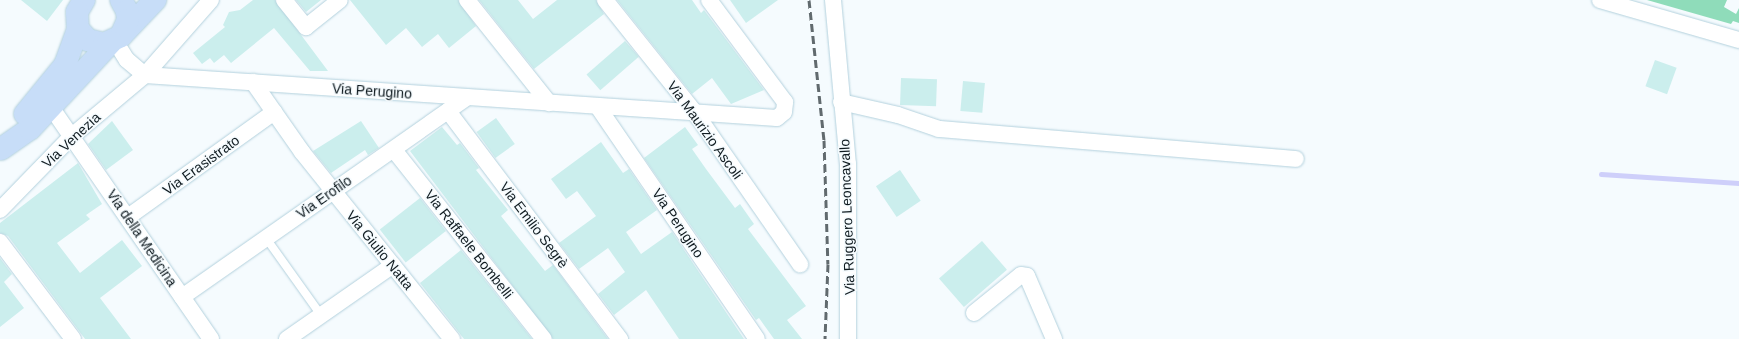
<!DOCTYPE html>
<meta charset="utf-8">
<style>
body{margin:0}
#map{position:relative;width:1739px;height:339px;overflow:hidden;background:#f5fbfe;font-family:Helvetica,sans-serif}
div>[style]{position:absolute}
.green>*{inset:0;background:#8fdcba}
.stream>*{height:5px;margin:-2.5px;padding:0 2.5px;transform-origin:2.5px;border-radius:2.5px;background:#cecffa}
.building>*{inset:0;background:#cbeeed;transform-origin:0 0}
.roads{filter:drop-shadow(0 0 1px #b3d1dd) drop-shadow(0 0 1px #b3d1dd)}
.service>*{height:8px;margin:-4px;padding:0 4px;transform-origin:4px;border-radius:4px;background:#fff}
.minor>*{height:16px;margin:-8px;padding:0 8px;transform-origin:8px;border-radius:8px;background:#fff}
.primary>*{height:22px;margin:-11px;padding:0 11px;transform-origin:11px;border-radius:11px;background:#c7ddf8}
.rail>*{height:3px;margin-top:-1.5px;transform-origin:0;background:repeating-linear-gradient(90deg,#616a6e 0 8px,transparent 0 12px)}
span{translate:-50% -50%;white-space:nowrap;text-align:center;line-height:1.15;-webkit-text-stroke:3px #f5fbfe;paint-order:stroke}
.street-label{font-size:14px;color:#101b20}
</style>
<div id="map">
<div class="green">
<i style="clip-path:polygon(1647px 0,1727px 0,1724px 7px,1736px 14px,1739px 8px,1739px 23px,1733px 21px,1731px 24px)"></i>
</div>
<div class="stream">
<i style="left:1601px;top:174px;width:138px;rotate:3.7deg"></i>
</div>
<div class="building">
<i style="clip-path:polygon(21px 0,63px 0,47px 21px)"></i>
<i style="clip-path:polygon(253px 0,275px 0,328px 71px,310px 71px,274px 28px,231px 63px,224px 55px,214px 63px,210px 58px,202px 64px,193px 53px,225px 27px,223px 25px,229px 12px,240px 10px)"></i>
<i style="clip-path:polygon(296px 0,321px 0,306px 12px)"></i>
<i style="clip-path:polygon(350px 0,458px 0,476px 26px,449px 48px,438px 34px,422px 47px,406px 28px,386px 45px)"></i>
<i style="clip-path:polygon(479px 0,518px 0,533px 19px,557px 0,596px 0,604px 14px,534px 69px)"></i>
<i style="clip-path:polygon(617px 0,692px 0,701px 13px,704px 10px,764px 90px,731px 104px,712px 78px,692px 94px)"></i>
<i style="clip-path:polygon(730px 0,778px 0,746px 23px)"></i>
<i style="left:625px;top:41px;width:21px;height:51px;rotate:49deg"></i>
<i style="left:1655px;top:60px;width:23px;height:28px;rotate:20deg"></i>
<i style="left:901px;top:78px;width:36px;height:27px;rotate:2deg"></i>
<i style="left:963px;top:81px;width:22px;height:30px;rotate:5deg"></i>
<i style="left:496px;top:118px;width:32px;height:24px;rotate:54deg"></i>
<i style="clip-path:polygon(112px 121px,133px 150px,106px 170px,88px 144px)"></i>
<i style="clip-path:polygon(361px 121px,379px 148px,368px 155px,365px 150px,331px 173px,313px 151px)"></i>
<i style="clip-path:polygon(442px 127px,457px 145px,460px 143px,479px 168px,476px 170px,508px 210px,501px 216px,545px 271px,553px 265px,608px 339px,553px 339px,410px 151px)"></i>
<i style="clip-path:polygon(685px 127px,698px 145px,692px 149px,706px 169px,735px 208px,740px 204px,754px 224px,748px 229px,806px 306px,787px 320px,802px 339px,774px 339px,759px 318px,756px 320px,644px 158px)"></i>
<i style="clip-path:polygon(601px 142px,623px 173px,629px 169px,657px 210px,626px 232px,641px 254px,672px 232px,744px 339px,679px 339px,646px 290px,614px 315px,598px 294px,625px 272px,608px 248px,579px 269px,559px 243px,596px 216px,577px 191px,566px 199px,551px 179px)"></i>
<i style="clip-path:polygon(78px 163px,102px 204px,86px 215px,90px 219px,57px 243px,80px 273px,122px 240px,142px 266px,100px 298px,131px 339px,85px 339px,8px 236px,0 233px,0 223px)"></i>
<i style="left:900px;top:170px;width:37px;height:29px;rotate:56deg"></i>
<i style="left:420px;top:198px;width:42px;height:51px;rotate:52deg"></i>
<i style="left:982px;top:241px;width:38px;height:57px;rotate:49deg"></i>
<i style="clip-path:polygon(461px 250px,532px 339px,464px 339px,420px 283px)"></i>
<i style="clip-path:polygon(0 258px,12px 274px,4px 282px,24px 308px,0 327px)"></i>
</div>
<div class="roads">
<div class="service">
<i style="left:266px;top:238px;width:95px;rotate:54.5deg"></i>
</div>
<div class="minor">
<i style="left:284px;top:0;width:35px;rotate:51deg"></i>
<i style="left:306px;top:27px;width:43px;rotate:-38.5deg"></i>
<i style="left:467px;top:0;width:132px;rotate:51.5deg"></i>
<i style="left:605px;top:0;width:146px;rotate:51.4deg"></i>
<i style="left:696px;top:114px;width:183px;rotate:55.3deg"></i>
<i style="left:833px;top:0;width:165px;rotate:84.8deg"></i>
<i style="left:848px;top:164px;width:175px;rotate:90deg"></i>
<i style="left:1600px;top:0;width:145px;rotate:16.1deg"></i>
<i style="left:115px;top:41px;width:22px;rotate:58deg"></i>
<i style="left:127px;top:60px;width:23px;rotate:40deg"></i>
<i style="left:145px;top:75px;width:633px;rotate:3.89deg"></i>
<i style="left:777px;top:118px;width:9px;rotate:-41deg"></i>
<i style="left:784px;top:112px;width:10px;rotate:-84deg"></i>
<i style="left:785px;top:102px;width:127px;rotate:-126.7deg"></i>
<i style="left:253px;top:82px;width:85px;rotate:55deg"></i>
<i style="left:302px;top:152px;width:240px;rotate:51.3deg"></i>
<i style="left:841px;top:102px;width:58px;rotate:12.8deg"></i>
<i style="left:898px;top:115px;width:43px;rotate:18.9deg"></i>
<i style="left:939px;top:129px;width:358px;rotate:4.8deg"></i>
<i style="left:51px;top:107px;width:282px;rotate:55.4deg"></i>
<i style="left:598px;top:107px;width:281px;rotate:55.6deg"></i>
<i style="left:448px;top:111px;width:286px;rotate:53deg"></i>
<i style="left:394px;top:150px;width:241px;rotate:51.6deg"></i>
<i style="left:0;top:210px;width:103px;rotate:-45.8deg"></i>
<i style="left:72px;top:136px;width:95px;rotate:-39.9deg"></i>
<i style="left:145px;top:75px;width:100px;rotate:-48.7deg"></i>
<i style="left:128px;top:217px;width:180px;rotate:-35.7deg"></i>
<i style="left:0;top:242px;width:121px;rotate:53deg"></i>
<i style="left:182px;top:297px;width:347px;rotate:-35deg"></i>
<i style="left:974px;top:313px;width:60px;rotate:-39deg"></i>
<i style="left:1021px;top:275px;width:6px;rotate:9deg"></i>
<i style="left:1027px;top:276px;width:69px;rotate:66.8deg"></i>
<i style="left:287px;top:339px;width:129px;rotate:-34.9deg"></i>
</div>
<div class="primary">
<i style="left:84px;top:0;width:14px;rotate:120deg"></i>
<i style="left:77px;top:12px;width:17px;rotate:87deg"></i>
<i style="left:78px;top:29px;width:15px;rotate:48deg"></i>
<i style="left:88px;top:40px;width:16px;rotate:14deg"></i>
<i style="left:104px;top:44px;width:19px;rotate:-25deg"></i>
<i style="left:121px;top:36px;width:50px;rotate:-46.6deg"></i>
<i style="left:121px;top:0;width:13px;rotate:61deg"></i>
<i style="left:127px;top:11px;width:9px;rotate:84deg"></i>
<i style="left:128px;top:20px;width:17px;rotate:114deg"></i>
<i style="left:25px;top:114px;width:63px;rotate:-50.8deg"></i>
<i style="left:65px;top:65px;width:38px;rotate:-70deg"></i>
<i style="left:1px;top:149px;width:35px;rotate:-35deg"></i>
<i style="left:30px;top:129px;width:119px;rotate:-47deg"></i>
</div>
</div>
<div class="rail">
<i style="left:809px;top:0;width:141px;rotate:83.9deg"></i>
<i style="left:824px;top:140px;width:124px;rotate:88.2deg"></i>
<i style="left:828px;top:264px;width:75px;rotate:92.3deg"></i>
</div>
<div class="street-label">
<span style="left:372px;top:91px;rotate:4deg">Via Perugino</span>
<span style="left:705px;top:130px;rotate:54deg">Via Maurizio Ascoli</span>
<span style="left:71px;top:140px;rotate:-43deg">Via Venezia</span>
<span style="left:201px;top:165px;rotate:-36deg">Via Erasistrato</span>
<span style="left:324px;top:197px;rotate:-35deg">Via Erofilo</span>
<span style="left:847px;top:217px;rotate:-92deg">Via Ruggero Leoncavallo</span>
<span style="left:678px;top:223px;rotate:56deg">Via Perugino</span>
<span style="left:534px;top:225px;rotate:53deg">Via Emilio Segrè</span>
<span style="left:142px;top:238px;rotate:56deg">Via della Medicina</span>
<span style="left:469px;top:244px;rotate:52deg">Via Raffaele Bombelli</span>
<span style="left:380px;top:250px;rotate:51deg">Via Giulio Natta</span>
</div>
</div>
